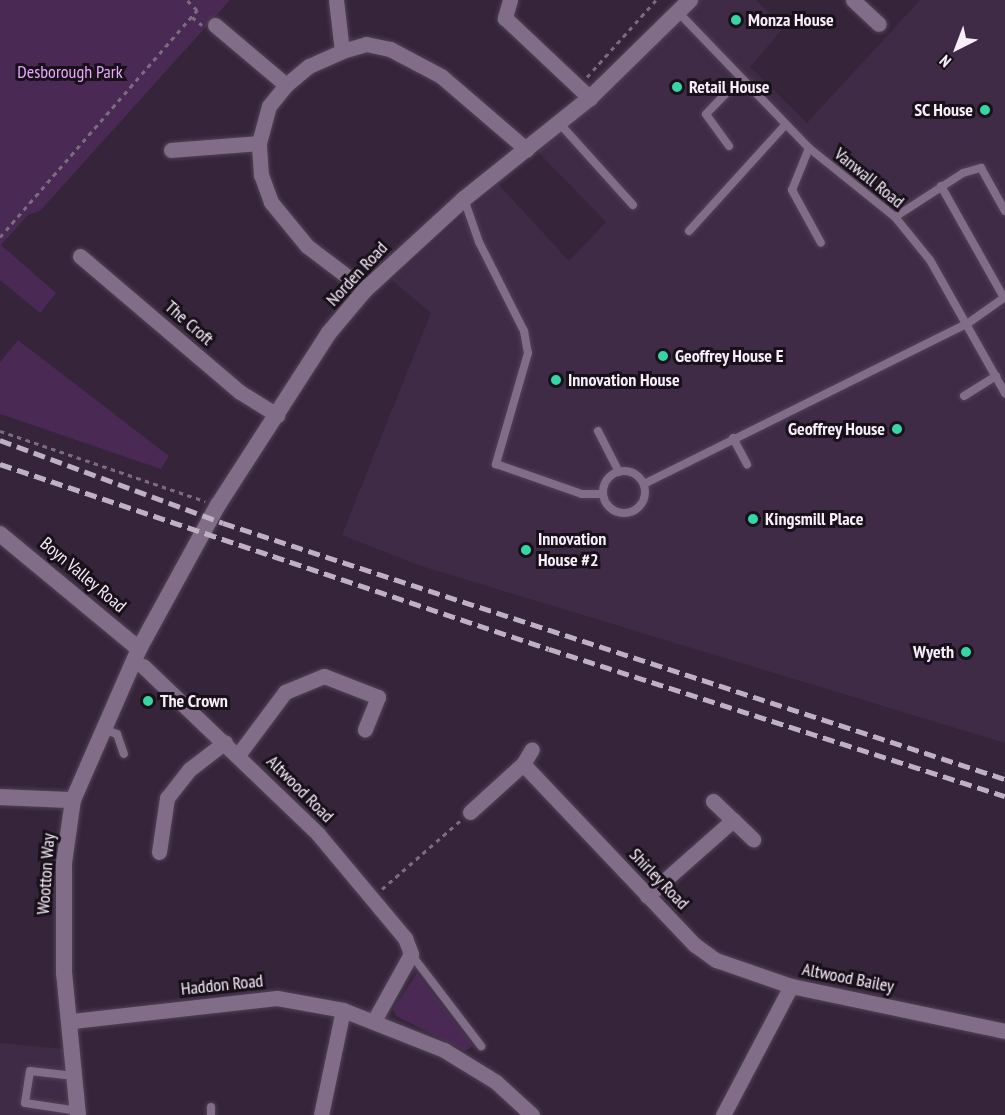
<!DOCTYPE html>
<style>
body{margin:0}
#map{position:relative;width:1005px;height:1115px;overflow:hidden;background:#35243a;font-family:"PT Sans Narrow",sans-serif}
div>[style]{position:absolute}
.built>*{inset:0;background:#402b46}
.green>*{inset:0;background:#4a2954}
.path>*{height:3px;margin-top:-1.5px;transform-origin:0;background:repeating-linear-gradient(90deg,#7b6c7f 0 4.5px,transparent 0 9px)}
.roads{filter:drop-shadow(0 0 2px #514255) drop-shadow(0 0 2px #514255)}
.service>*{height:8px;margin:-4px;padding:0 4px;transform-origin:4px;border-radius:4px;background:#816d87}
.service>.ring{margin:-4px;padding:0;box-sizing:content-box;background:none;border:8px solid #816d87;border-radius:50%}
.minor>*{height:15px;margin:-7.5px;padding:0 7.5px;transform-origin:7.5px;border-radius:7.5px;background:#816d87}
.tertiary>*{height:16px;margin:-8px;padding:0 8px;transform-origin:8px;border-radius:8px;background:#816d87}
.rail>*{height:4.5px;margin-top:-2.25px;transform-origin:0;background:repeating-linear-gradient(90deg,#beb2c2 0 12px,transparent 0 18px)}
.dots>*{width:16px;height:16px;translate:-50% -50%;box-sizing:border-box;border:3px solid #18111a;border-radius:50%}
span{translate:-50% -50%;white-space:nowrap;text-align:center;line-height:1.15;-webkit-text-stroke:6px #18111a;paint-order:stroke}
.poi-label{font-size:18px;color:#f8edfb;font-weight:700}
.left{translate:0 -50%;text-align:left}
.right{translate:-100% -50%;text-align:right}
.park-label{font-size:18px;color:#e9a7fd}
.street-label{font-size:18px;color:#f8edfb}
.north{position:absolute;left:927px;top:18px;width:60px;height:60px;-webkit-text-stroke:4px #18111a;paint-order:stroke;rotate:222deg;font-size:16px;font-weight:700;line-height:24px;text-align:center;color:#f8edfb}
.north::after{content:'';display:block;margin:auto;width:21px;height:27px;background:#f8edfb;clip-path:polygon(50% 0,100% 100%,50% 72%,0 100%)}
</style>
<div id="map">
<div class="built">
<i style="clip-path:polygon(696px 0,756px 0,784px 27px,750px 67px,807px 123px,920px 0,1005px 0,1005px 743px,418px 565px,342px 535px,431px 313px,392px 280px,498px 184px,569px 261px,606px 222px,538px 152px)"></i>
<i style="clip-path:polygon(0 1043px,65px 1049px,72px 1115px,0 1115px)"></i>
</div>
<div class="green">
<i style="clip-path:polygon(0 0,230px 0,40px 211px,28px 215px,1px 245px,56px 293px,40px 313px,0 280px)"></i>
<i style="clip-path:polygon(18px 340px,169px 456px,161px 469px,0 414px,0 362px)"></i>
<i style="clip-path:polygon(417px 973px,473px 1046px,465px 1051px,396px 1016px,393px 1009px)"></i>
</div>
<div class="path">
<i style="left:192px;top:17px;width:13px;rotate:39deg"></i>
<i style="left:587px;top:77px;width:103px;rotate:-48.1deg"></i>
<i style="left:0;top:237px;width:301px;rotate:-49deg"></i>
<i style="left:197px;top:10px;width:14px;rotate:-135deg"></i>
<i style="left:0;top:431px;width:217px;rotate:18.9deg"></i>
<i style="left:382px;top:889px;width:105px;rotate:-41.1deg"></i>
</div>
<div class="roads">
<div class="service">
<i style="left:678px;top:12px;width:189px;rotate:46.1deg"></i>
<i style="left:809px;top:148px;width:110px;rotate:38.7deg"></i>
<i style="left:895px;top:217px;width:55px;rotate:50.9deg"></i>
<i style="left:930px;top:260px;width:153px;rotate:60.6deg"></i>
<i style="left:560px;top:124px;width:109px;rotate:48deg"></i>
<i style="left:729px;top:146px;width:39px;rotate:-126deg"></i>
<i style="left:706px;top:114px;width:50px;rotate:-45.8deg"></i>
<i style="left:809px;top:148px;width:45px;rotate:112deg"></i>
<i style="left:792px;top:190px;width:60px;rotate:61.3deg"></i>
<i style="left:941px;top:186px;width:129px;rotate:60.6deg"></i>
<i style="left:464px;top:199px;width:46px;rotate:70.8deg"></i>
<i style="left:479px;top:242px;width:100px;rotate:63.2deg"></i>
<i style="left:524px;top:331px;width:22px;rotate:80deg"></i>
<i style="left:528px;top:353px;width:116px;rotate:106.1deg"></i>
<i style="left:496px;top:464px;width:91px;rotate:19.2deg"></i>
<i style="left:582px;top:494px;width:21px"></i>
<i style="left:895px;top:217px;width:81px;rotate:-32.9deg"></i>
<i style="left:963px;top:173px;width:19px;rotate:-16deg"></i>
<i style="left:981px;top:168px;width:49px;rotate:60.8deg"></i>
<i style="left:689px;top:231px;width:144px;rotate:-47.8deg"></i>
<i style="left:964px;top:396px;width:38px;rotate:-32deg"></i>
<i style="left:598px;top:431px;width:46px;rotate:62.9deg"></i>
<i style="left:733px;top:438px;width:30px;rotate:62deg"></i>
<i class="ring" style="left:603px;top:471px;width:34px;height:34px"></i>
<i style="left:644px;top:484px;width:360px;rotate:-26.4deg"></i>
<i style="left:967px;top:324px;width:47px;rotate:-35.4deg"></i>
<i style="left:103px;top:729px;width:15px;rotate:20deg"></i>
<i style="left:117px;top:734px;width:21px;rotate:71deg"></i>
<i style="left:411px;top:954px;width:116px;rotate:52.7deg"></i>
<i style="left:74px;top:1076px;width:44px;rotate:-173.5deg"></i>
<i style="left:30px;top:1071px;width:32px;rotate:99deg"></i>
<i style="left:25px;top:1103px;width:54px;rotate:8.6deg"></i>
<i style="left:211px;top:1107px;width:8px;rotate:90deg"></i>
</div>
<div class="minor">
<i style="left:336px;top:0;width:51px;rotate:83.3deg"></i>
<i style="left:510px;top:0;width:19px;rotate:106deg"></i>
<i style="left:505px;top:18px;width:117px;rotate:43.3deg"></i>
<i style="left:853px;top:0;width:35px;rotate:43deg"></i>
<i style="left:215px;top:25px;width:93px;rotate:40.2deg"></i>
<i style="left:171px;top:150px;width:88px;rotate:-4.5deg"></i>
<i style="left:80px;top:256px;width:210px;rotate:40.4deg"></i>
<i style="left:240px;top:392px;width:44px;rotate:31.9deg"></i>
<i style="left:365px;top:290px;width:73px;rotate:-142.8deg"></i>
<i style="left:307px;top:246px;width:57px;rotate:-129.3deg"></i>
<i style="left:271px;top:202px;width:29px;rotate:-110deg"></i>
<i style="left:261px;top:175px;width:32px;rotate:-94deg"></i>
<i style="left:259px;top:143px;width:38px;rotate:-75deg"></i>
<i style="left:269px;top:106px;width:27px;rotate:-51deg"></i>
<i style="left:286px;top:85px;width:30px;rotate:-40deg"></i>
<i style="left:309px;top:66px;width:36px;rotate:-24deg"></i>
<i style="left:342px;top:51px;width:25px;rotate:-16deg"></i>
<i style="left:366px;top:44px;width:25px;rotate:12deg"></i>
<i style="left:390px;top:49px;width:58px;rotate:27.9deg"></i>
<i style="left:441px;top:76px;width:113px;rotate:40.7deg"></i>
<i style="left:143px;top:666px;width:243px;rotate:43.8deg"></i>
<i style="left:318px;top:834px;width:136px;rotate:50.1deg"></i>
<i style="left:405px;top:938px;width:17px;rotate:69deg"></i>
<i style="left:411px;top:954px;width:74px;rotate:119deg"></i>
<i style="left:238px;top:755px;width:79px;rotate:-53.3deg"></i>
<i style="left:285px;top:692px;width:42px;rotate:-22.3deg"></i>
<i style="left:324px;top:676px;width:58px;rotate:21.3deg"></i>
<i style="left:378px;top:697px;width:35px;rotate:112deg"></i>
<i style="left:523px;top:764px;width:17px;rotate:-59deg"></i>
<i style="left:713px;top:801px;width:28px;rotate:44deg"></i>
<i style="left:470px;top:812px;width:72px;rotate:-42.2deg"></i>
<i style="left:523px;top:764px;width:250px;rotate:46.5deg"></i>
<i style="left:695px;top:945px;width:26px;rotate:36deg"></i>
<i style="left:716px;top:960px;width:79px;rotate:19.1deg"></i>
<i style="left:159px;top:852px;width:55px;rotate:-81.6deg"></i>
<i style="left:167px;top:798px;width:37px;rotate:-52deg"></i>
<i style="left:190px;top:769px;width:44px;rotate:-37.6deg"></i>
<i style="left:647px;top:896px;width:115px;rotate:-41.5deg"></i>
<i style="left:733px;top:820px;width:28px;rotate:44deg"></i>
<i style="left:72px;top:1021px;width:206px;rotate:-6.4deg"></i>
<i style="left:277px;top:998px;width:67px;rotate:10.3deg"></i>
<i style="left:343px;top:1010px;width:109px;rotate:21.6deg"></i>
<i style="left:444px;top:1050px;width:61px;rotate:31.6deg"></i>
<i style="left:496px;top:1082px;width:49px;rotate:42.5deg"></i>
<i style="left:321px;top:1115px;width:107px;rotate:-78.2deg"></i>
<i style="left:723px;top:1115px;width:146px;rotate:-62.2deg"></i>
<i style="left:791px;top:986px;width:219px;rotate:11.9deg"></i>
</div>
<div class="tertiary">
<i style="left:0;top:534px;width:180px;rotate:39.6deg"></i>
<i style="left:0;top:797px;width:73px;rotate:2.4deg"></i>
<i style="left:78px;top:1115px;width:143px;rotate:-95.6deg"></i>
<i style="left:64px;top:973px;width:110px;rotate:-90deg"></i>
<i style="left:64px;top:863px;width:64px;rotate:-81.9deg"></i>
<i style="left:73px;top:800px;width:165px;rotate:-66.4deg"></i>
<i style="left:139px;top:649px;width:164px;rotate:-61.3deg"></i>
<i style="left:218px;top:505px;width:203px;rotate:-57.2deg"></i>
<i style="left:328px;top:334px;width:57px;rotate:-49.9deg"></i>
<i style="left:365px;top:290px;width:134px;rotate:-42.6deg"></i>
<i style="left:464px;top:199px;width:161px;rotate:-38.7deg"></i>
<i style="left:590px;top:98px;width:140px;rotate:-44.4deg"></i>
</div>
</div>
<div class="rail">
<i style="left:0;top:440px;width:238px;rotate:20.4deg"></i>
<i style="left:223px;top:523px;width:823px;rotate:18.13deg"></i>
<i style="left:0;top:464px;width:579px;rotate:18.62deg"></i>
<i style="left:549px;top:649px;width:479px;rotate:17.9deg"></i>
</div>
<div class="dots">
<i style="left:736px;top:20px;background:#37d4a6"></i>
<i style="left:677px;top:87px;background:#37d4a6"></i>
<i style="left:985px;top:110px;background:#37d4a6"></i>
<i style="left:663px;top:356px;background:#37d4a6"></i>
<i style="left:556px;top:380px;background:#37d4a6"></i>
<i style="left:897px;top:429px;background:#37d4a6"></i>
<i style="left:753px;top:519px;background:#37d4a6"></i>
<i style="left:526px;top:550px;background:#37d4a6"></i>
<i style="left:966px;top:652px;background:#37d4a6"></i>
<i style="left:148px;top:701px;background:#37d4a6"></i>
</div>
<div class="poi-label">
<span class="left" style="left:748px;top:20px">Monza House</span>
<span class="left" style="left:689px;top:87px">Retail House</span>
<span class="right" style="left:973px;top:110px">SC House</span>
<span class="left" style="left:675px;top:356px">Geoffrey House E</span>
<span class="left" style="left:568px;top:380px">Innovation House</span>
<span class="right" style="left:885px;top:429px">Geoffrey House</span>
<span class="left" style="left:765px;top:519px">Kingsmill Place</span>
<span class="left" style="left:538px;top:550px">Innovation<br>House #2</span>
<span class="right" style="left:954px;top:652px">Wyeth</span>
<span class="left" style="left:160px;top:701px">The Crown</span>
</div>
<div class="park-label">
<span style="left:70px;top:72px">Desborough Park</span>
</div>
<div class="street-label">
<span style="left:869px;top:178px;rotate:39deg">Vanwall Road</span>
<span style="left:357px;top:274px;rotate:-47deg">Norden Road</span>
<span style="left:189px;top:323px;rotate:41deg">The Croft</span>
<span style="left:83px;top:575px;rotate:40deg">Boyn Valley Road</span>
<span style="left:300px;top:789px;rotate:45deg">Altwood Road</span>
<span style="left:46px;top:874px;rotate:-86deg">Wootton Way</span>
<span style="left:659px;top:879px;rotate:46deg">Shirley Road</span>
<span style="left:848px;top:978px;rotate:11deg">Altwood Bailey</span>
<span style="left:222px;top:985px;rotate:-6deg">Haddon Road</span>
</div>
<div class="north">N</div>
</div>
